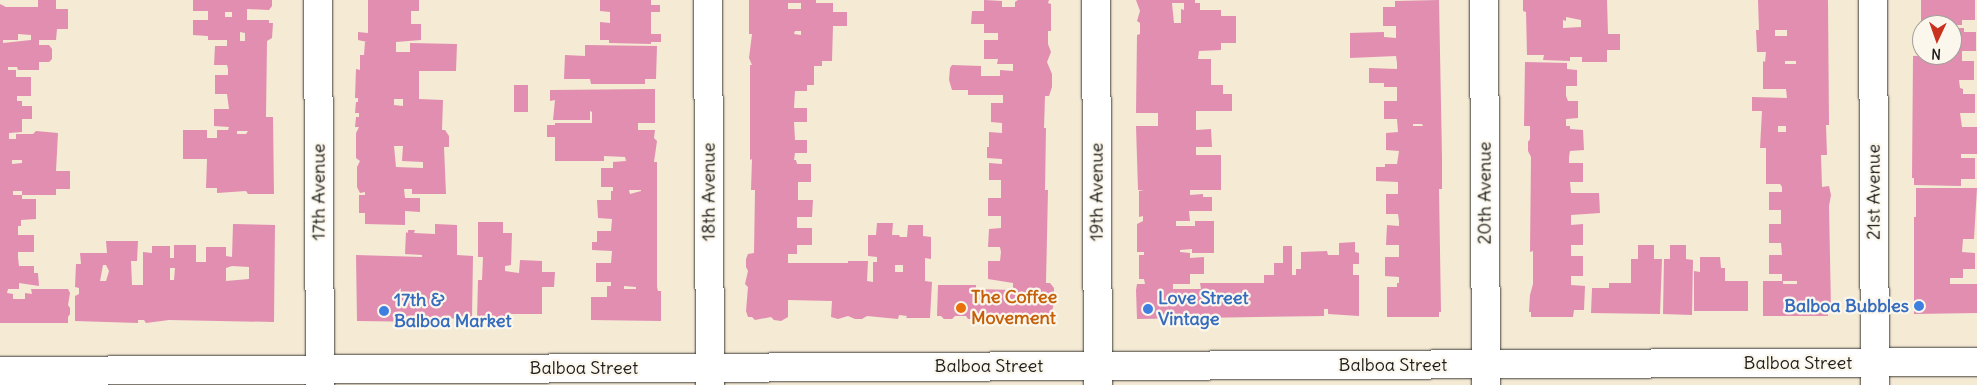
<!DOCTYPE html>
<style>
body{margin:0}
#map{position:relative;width:1977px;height:385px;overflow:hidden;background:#f5ead4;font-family:Delius,sans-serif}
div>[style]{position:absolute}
.building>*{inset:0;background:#e18eb1;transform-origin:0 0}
.roads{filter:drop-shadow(0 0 1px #3d3b38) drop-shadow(0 0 1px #3d3b38)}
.minor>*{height:28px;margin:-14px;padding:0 14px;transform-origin:14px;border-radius:14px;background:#fff}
.dots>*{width:14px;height:14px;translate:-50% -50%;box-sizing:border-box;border:2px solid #fbf7ec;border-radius:50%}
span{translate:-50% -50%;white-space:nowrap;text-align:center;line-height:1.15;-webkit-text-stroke:4.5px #fbf7ec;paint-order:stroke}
.street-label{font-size:18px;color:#1c1c1c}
.food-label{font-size:18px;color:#c56008;font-weight:700}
.left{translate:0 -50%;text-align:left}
.shop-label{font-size:18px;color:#366cbe;font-weight:700}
.right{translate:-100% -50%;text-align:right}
.north{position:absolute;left:1912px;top:15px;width:50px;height:50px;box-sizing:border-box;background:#fbf7ec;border:1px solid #a29f99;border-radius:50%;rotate:183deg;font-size:14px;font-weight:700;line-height:20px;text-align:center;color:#1c1c1c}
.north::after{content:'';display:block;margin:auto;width:18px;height:22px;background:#c8321e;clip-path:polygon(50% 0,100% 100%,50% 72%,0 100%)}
</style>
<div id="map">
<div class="building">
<i style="clip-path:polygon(evenodd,38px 0,56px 0,56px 9px,68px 9px,68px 29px,57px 29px,56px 40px,39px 40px,39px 45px,49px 45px,52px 49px,52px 59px,49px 62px,39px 62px,39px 70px,18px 70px,17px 67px,8px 67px,8px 70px,16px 70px,16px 77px,31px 77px,31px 96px,17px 96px,17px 101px,22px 101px,22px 106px,32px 106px,32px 119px,22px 119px,22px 132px,9px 133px,9px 139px,16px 139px,16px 134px,33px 134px,36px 131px,58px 133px,56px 171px,70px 171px,70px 189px,56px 189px,56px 195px,22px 195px,22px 191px,13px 191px,13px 195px,22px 195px,22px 199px,36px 199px,36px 219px,21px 220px,21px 226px,18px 226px,18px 235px,34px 235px,34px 252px,18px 252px,18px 257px,19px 266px,34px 266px,34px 273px,38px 273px,39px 286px,19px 283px,19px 289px,8px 289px,7px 293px,13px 294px,13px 299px,25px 299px,25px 293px,32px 294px,31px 289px,68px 289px,70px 293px,68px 305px,70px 308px,70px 314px,68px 317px,68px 323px,0 323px,0 4px,6px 7px,38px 7px,38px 0,18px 34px,31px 35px,31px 40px,3px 43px,3px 40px,18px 40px,18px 34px,38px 0,12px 160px,22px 160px,22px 163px,12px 164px,12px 160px)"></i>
<i style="clip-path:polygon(evenodd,193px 0,272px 0,272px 6px,269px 10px,247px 9px,247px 20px,269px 20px,269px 23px,273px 23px,272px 38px,267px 41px,266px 117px,273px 117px,274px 194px,248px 194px,246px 191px,217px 193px,217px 188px,206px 188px,207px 159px,183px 159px,183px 130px,207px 130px,207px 138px,217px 138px,217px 130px,228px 130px,229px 127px,214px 126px,214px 109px,229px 109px,227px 94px,215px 94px,215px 75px,228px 75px,228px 69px,227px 65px,214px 65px,215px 46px,227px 46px,227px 40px,208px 40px,208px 36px,193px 35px,193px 20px,208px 20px,208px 11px,193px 11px,193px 0,225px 12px,232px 12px,232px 17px,225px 17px,225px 12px,193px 0,240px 32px,245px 33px,245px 41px,240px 41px,240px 32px,193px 0,237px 131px,248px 131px,246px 134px,237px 134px,237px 131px)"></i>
<i style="clip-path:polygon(evenodd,368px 0,419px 0,419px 11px,411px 11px,411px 24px,421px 24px,421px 40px,396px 42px,396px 52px,410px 52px,410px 43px,457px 44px,456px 71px,419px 71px,419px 99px,443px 100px,442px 130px,445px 130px,449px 136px,449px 147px,444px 147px,446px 194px,412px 194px,412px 189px,404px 189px,405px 198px,420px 198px,420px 212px,405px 211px,405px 225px,365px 224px,365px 213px,359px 213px,359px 195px,365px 195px,365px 192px,360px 193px,357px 187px,357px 167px,360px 161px,356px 158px,356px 133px,359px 127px,355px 127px,356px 117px,359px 117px,359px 113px,355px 113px,356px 102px,358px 102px,358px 98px,355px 98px,356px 69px,360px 70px,360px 55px,364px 55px,365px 42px,367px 42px,358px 40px,358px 32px,368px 33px,368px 0,394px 99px,403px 99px,403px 106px,394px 105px,394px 99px,368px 0,394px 146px,403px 146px,402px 161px,423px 162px,423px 168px,396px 167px,394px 146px)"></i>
<i style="clip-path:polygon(600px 0,651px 0,651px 5px,660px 5px,660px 12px,651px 12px,651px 34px,661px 34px,661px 42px,651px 42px,651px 44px,609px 43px,609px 40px,600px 40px,600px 22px,610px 23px,610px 12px,600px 11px)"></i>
<i style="clip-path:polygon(evenodd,749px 0,816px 0,816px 3px,833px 3px,833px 12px,847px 12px,847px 26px,833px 26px,832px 61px,822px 61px,822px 66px,814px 66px,814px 85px,807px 85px,807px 91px,795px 91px,794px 108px,807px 108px,807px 122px,794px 122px,795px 140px,807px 140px,807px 153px,795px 153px,794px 160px,796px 160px,797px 164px,811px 164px,811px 182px,798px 182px,798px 200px,813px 200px,812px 217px,797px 217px,797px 228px,812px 228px,812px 245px,797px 245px,797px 254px,788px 254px,788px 263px,848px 263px,848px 261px,868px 261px,867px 281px,873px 282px,873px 262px,877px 262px,877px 257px,868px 256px,868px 235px,876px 235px,877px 223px,893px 223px,892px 235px,899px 235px,900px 237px,907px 237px,908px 225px,923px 225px,923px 236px,931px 237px,931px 259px,925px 258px,925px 281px,932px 282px,930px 318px,906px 318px,907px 316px,899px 315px,898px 319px,867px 316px,862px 319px,855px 319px,848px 316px,838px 319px,831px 317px,832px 301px,788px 300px,788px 317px,781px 321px,774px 320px,771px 317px,755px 320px,752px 317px,748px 317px,746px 311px,748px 287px,745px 284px,748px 271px,746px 267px,746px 259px,748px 254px,754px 253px,755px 190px,751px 190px,752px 159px,750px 160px,750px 65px,752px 65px,749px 58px,752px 34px,749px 34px,749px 0,788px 3px,801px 3px,801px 9px,788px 9px,788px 3px,749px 0,795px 31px,801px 31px,801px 35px,794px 34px,795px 31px,749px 0,895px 265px,903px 265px,903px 272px,895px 272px,895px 265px)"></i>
<i style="clip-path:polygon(984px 0,1002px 1px,1002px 7px,1015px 7px,1015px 2px,1018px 0,1049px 0,1048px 3px,1051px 4px,1051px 31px,1048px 31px,1048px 44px,1051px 52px,1047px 62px,1052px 74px,1052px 87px,1049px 96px,1045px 96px,1044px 128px,1046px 128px,1045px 190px,1048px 190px,1046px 283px,1050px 283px,1054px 288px,1054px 296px,1051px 298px,1054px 303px,1051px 315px,1047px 315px,1044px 319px,1037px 319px,1033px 315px,1023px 315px,1020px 319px,1013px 319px,1010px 315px,979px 315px,976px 319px,968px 319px,966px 316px,955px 316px,952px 319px,944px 319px,941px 316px,937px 316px,938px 285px,976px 285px,976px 289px,1013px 290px,1013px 283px,988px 279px,988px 261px,1000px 261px,1001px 252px,1000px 247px,988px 247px,989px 229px,1001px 228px,1001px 216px,988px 216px,988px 198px,1001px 198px,1001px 180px,989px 180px,989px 163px,1002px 164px,1002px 159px,987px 158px,987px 147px,989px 147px,989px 132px,1002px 133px,1002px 123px,991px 122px,991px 103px,1003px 103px,1003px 95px,968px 95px,968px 90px,952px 90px,949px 80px,950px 68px,952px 65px,981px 66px,981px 76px,1000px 76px,1000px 70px,1013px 71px,1013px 64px,997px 64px,998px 59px,984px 59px,984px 40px,998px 40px,998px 33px,984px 33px,984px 24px,971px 24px,972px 11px,984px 11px)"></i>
<i style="clip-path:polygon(evenodd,1136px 0,1195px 0,1195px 3px,1200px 3px,1200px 10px,1221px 10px,1221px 16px,1236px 16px,1236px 43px,1221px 43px,1221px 50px,1199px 51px,1198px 59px,1211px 59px,1211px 85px,1223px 85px,1223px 94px,1232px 94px,1232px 111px,1196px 111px,1196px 130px,1211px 129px,1212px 147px,1196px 147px,1196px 155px,1221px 155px,1221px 190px,1190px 190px,1190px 195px,1203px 194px,1203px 197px,1212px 197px,1212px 211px,1189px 211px,1190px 221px,1176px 221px,1176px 226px,1195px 226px,1195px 221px,1214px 221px,1214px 253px,1192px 253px,1192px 249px,1180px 250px,1180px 252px,1190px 253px,1190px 258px,1204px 257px,1204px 274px,1190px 274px,1190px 284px,1173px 284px,1173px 289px,1201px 289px,1200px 283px,1264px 283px,1264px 275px,1274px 275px,1274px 263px,1283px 263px,1283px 246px,1292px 246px,1292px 275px,1296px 275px,1296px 269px,1301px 269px,1301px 252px,1327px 251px,1328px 255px,1339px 255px,1339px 243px,1355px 242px,1355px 252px,1359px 253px,1359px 264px,1353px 264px,1353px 275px,1359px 275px,1359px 316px,1328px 314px,1328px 309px,1324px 309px,1324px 316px,1137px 319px,1136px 290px,1137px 284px,1145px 284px,1144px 279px,1139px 279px,1139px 255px,1144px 255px,1144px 252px,1137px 252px,1137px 224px,1143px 221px,1143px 216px,1139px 217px,1139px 191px,1144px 190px,1138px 190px,1136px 126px,1158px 126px,1158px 113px,1136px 113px,1137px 35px,1140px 34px,1140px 23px,1137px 21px,1140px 11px,1136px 0,1172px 3px,1184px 3px,1184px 10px,1181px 9px,1181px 23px,1174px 23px,1172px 3px)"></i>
<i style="clip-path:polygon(evenodd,1439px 0,1442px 157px,1442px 189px,1439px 189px,1441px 312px,1439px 312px,1439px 317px,1387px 317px,1387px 287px,1397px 287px,1397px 283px,1399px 283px,1399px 277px,1385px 276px,1385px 257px,1399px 257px,1399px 245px,1386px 245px,1387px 225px,1399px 226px,1399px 221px,1398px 214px,1386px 214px,1386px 194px,1398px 194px,1398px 182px,1376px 181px,1376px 167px,1385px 167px,1385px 164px,1397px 164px,1399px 151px,1386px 150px,1386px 133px,1398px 132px,1397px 119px,1384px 119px,1384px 101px,1397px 101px,1397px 87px,1384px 87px,1384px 83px,1369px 83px,1369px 68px,1397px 69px,1397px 63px,1396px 56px,1350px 58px,1350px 33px,1384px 32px,1384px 37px,1396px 38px,1396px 26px,1383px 26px,1383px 7px,1395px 7px,1395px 1px,1439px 0,1413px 124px,1422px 124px,1423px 126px,1413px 126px,1413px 124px)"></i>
<i style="clip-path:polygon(evenodd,1523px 0,1607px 0,1608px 34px,1620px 34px,1620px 50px,1607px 50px,1607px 62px,1582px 62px,1582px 57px,1570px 57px,1570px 61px,1543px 60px,1544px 55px,1527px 55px,1526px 12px,1523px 11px,1523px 0,1566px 17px,1581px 20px,1581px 27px,1563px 28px,1563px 20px,1566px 21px,1566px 17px)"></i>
<i style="clip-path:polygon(evenodd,1758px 0,1828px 0,1829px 125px,1826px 125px,1827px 155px,1821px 155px,1822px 187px,1829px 186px,1831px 195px,1829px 206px,1831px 309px,1828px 309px,1828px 316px,1763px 316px,1763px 281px,1782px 281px,1782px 274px,1769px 274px,1769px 255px,1782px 255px,1781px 243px,1769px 243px,1769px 224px,1781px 224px,1781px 210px,1769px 210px,1769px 192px,1782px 192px,1782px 187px,1780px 184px,1766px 184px,1766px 148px,1760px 148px,1762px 111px,1752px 111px,1752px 97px,1787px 98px,1786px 89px,1763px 89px,1763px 61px,1765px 62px,1766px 52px,1757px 52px,1756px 30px,1759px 30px,1758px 0,1775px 30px,1787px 30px,1787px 36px,1775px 36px,1775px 30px,1758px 0,1785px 61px,1796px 61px,1796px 64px,1785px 64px,1785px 61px,1758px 0,1778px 126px,1786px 126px,1786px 132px,1778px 132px,1778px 126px,1758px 0,1783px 281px,1797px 281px,1797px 284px,1783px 284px,1783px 281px)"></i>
<i style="clip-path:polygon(1921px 0,1975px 0,1975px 20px,1962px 20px,1962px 25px,1921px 25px)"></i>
<i style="clip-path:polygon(1952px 28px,1964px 28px,1964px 32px,1976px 32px,1976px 51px,1962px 51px,1962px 61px,1974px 61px,1974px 80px,1959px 80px,1960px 88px,1963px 89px,1963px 94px,1975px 94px,1975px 113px,1960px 113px,1962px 127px,1977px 127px,1977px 154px,1961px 154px,1961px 158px,1975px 158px,1975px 179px,1961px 179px,1961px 186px,1914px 185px,1914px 178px,1912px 178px,1913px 56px,1952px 55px)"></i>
<i style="clip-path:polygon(585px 45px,657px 46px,656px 79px,645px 79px,645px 84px,591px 84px,590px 79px,564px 79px,565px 55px,585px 56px)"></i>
<i style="clip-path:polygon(1525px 62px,1567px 63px,1567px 69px,1577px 70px,1577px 86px,1566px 86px,1566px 96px,1568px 101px,1578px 101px,1578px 118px,1566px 119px,1566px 126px,1570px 126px,1570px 129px,1583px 130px,1584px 150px,1570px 151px,1569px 157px,1569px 163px,1583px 163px,1583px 182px,1570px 182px,1571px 193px,1599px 193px,1600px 213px,1571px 215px,1571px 225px,1583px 224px,1583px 245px,1571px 245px,1571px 256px,1583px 256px,1583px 276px,1571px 276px,1571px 285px,1585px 286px,1584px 310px,1574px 310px,1573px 317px,1531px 317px,1531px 312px,1529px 312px,1530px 295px,1533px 284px,1533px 251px,1530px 252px,1531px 157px,1528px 151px,1528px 142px,1530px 139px,1530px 126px,1524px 126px)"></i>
<i style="left:514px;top:85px;width:14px;height:27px"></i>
<i style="clip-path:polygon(evenodd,655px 89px,655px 123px,638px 123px,638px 130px,655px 130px,654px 138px,657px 141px,654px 162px,657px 162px,657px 287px,658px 291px,661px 291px,661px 321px,591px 320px,591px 297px,607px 297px,607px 286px,611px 286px,611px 282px,596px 282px,596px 263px,611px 263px,612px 251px,592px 250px,592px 242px,597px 242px,597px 231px,611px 231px,612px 219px,598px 218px,597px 200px,611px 200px,611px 191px,613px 191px,613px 187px,601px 187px,601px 168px,613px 168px,613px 162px,626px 161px,625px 157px,604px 156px,604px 161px,555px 161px,555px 137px,547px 137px,547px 125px,555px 125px,555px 123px,592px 123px,592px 112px,590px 111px,590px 120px,553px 120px,555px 100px,550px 101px,550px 90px,655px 89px,629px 190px,641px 190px,641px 191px,630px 194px,629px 190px,655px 89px,624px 286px,636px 287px,636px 289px,624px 289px,624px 286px)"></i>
<i style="clip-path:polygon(1916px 188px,1977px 188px,1974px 239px,1963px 239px,1962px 252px,1975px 253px,1975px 269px,1963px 269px,1963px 278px,1950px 278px,1950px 284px,1977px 284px,1977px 313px,1914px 314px,1914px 217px,1916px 217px)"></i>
<i style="clip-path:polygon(478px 222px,503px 222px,503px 233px,512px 233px,511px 265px,505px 266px,505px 271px,519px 273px,520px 260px,542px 261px,542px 272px,555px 272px,554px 287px,542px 287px,542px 314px,510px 314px,510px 318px,504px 318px,500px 321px,477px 318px,478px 280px,482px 280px,483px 257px,478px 257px)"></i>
<i style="clip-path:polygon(evenodd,233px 224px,275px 225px,274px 322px,169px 320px,146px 323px,144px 320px,138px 320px,138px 323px,75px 321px,75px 296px,79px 294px,79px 288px,75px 287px,76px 264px,81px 264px,80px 253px,107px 253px,106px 241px,138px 241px,137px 261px,131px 261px,132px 285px,143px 285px,143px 252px,152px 253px,152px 246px,170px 246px,170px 258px,174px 258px,174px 245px,196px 245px,196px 262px,206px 262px,206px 247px,226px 247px,226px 256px,232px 257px,233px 224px,103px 265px,106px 265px,109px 271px,106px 281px,100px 281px,103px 265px,233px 224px,232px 266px,249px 267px,249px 279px,226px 281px,226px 268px,232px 266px,233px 224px,170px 268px,175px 268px,174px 280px,170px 280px,170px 268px)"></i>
<i style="clip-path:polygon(435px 224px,457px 225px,457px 255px,473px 256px,472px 319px,438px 318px,433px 322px,357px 321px,356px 255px,422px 257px,422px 255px,405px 254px,406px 232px,408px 233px,408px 230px,415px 230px,414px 233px,435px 234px)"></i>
<i style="clip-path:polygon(1638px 245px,1654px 245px,1654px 259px,1662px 259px,1660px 314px,1591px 313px,1592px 288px,1609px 288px,1609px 283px,1631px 283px,1631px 259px,1638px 259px)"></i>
<i style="clip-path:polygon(1670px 245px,1686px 245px,1686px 259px,1693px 260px,1692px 315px,1663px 314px,1664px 259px,1670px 259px)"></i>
<i style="clip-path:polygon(1700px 257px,1720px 257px,1721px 268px,1725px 268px,1725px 281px,1748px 281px,1748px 311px,1694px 311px,1694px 271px,1700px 272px)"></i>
</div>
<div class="roads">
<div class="minor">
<i style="left:318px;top:0;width:385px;rotate:89.7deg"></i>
<i style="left:708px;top:0;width:385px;rotate:89.7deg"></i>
<i style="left:1096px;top:0;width:384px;rotate:89.7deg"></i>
<i style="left:1484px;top:0;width:385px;rotate:89.7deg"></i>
<i style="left:1873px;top:0;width:385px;rotate:89.7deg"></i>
<i style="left:0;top:371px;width:1977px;rotate:-0.26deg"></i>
</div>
</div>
<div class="dots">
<i style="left:1919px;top:306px;background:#3f7fe0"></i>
<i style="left:961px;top:308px;background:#e8710a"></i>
<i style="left:1148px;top:309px;background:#3f7fe0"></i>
<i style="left:384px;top:311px;background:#3f7fe0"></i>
</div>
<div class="street-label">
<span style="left:319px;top:192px;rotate:-90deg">17th Avenue</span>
<span style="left:709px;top:192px;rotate:-90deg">18th Avenue</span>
<span style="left:1097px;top:192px;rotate:-90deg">19th Avenue</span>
<span style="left:1874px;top:192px;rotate:-90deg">21st Avenue</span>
<span style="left:1485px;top:193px;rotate:-90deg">20th Avenue</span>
<span style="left:1798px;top:363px">Balboa Street</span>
<span style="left:1393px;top:365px">Balboa Street</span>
<span style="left:989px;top:366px">Balboa Street</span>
<span style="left:584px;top:368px">Balboa Street</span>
</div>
<div class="food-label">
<span class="left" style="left:971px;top:308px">The Coffee<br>Movement</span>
</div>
<div class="shop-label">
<span class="left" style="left:1158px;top:309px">Love Street<br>Vintage</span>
<span class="left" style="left:394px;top:311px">17th &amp;<br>Balboa Market</span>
<span class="right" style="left:1909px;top:306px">Balboa Bubbles</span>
</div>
<div class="north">N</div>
</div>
